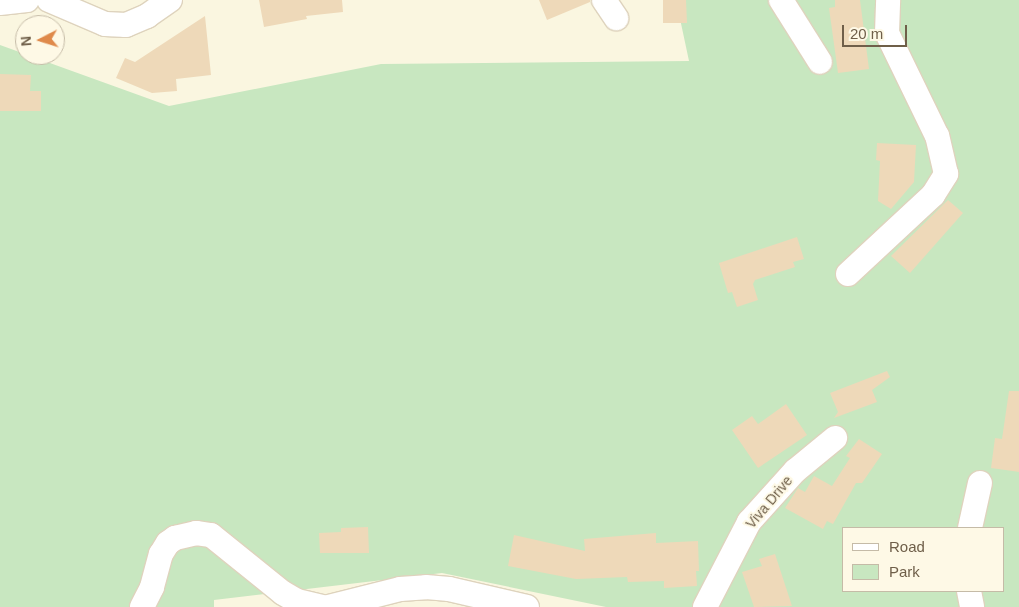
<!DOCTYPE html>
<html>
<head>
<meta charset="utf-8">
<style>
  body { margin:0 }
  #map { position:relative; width:1019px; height:607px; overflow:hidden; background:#faf6e0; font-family:Helvetica,sans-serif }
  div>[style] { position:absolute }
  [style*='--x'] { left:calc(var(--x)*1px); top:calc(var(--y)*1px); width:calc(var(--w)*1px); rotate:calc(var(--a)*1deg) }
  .green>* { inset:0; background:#c8e7c0 }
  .building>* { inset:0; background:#eed9b9 }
  .roads { filter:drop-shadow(1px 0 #ded3bd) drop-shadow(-1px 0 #ded3bd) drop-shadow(0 1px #ded3bd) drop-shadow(0 -1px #ded3bd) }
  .minor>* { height:24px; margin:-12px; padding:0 12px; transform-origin:12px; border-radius:12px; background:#fff }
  span { translate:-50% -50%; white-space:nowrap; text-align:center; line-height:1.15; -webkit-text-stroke:4px #fef9e6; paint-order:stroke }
  .street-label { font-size:14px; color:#6f5f49 }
  .legend { position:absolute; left:842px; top:527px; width:162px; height:65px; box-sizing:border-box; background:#fef9e6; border:1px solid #c5bba7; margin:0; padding:6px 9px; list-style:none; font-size:15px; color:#6f5f49 }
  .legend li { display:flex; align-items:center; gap:10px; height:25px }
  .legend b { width:25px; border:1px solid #c5bba7 }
  .north { position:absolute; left:15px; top:15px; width:50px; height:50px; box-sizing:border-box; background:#fef9e6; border:1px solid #c5bba7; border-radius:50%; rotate:265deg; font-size:14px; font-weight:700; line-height:20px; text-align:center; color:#6f5f49 }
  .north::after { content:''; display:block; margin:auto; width:18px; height:22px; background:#df8a4b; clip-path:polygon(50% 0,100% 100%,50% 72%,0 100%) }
  .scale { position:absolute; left:842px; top:25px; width:65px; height:22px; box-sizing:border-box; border:2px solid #6f5f49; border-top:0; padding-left:6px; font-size:15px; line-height:18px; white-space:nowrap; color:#6f5f49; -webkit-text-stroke:4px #fef9e6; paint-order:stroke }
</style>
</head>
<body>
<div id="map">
  <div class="green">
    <div style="clip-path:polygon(evenodd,676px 0,1019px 0,1019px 607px,606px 607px,442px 573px,214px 600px,214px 607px,0 607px,0 45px,169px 106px,381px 64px,689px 61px,676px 0,843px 528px,1003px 528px,1003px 591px,843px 591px,843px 528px)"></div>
  </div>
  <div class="building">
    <div style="clip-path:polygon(259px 0,342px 0,343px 12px,306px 16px,307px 19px,264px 27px)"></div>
    <div style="clip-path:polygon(539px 0,590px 0,590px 2px,547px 20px)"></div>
    <div style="clip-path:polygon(663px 0,686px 0,687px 23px,663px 23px)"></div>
    <div style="clip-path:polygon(835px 0,860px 0,869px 69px,838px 73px,829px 8px,835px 7px)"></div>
    <div style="clip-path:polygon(205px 16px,211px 75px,176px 79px,177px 91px,152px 93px,116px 78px,125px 58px,135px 62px)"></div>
    <div style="clip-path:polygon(0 74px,31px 75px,30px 91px,41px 91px,41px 111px,0 111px)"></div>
    <div style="clip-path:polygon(877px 143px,916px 145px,914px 182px,891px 209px,878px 201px,880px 161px,876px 160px)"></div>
    <div style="clip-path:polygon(948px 200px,963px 213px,910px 273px,891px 256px)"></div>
    <div style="clip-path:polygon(797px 237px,804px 259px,793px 262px,795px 267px,755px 280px,753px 284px,758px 300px,737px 307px,732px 292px,728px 293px,719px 263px)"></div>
    <div style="clip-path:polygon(887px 371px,890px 377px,872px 390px,877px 402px,834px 418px,838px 412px,830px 393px)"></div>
    <div style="clip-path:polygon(1009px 391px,1019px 391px,1019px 472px,991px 468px,995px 438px,1002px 439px)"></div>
    <div style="clip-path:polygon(786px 404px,807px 435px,758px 468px,732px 430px,752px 416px,758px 424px)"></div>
    <div style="clip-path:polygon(859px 439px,882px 454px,862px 483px,856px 483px,833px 524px,827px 521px,823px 529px,785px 508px,798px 488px,805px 492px,814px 476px,832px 486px,850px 458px,846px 456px)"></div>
    <div style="clip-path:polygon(368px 527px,369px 553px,320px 553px,319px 533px,341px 532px,341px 528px)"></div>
    <div style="clip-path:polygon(656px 533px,656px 543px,698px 541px,699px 571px,696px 571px,697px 586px,664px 588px,664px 581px,628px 582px,627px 577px,576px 579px,508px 566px,514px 535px,585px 551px,584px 539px)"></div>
    <div style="clip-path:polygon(775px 554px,792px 606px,754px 607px,742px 572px,762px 566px,759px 559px)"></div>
  </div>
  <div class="roads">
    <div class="minor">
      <div style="--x:49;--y:0;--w:61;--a:23.2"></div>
      <div style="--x:105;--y:24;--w:21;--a:3"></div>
      <div style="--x:126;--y:25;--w:23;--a:-23"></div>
      <div style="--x:147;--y:16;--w:28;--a:-35"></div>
      <div style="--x:604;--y:0;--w:22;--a:56"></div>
      <div style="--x:781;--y:0;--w:73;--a:57.8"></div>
      <div style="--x:0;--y:3;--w:27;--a:-6"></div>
      <div style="--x:848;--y:274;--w:116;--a:-42.9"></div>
      <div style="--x:933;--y:195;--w:25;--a:-58"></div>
      <div style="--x:946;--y:174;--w:39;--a:-103"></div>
      <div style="--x:937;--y:136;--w:114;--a:-115.9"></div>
      <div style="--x:887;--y:33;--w:33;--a:-88"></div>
      <div style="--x:970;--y:528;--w:46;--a:-77.5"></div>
      <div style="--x:969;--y:591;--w:16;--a:79"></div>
      <div style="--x:142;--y:607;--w:22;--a:-63"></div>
      <div style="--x:152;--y:587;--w:34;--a:-75"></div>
      <div style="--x:161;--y:554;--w:13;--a:-58"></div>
      <div style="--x:168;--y:543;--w:9;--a:-36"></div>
      <div style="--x:175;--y:538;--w:22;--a:-13"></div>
      <div style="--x:196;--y:533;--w:15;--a:8"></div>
      <div style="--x:211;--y:535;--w:92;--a:38.9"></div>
      <div style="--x:283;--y:593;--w:16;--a:30"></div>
      <div style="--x:297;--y:601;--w:27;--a:13"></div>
      <div style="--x:329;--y:607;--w:73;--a:-14.2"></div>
      <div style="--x:400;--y:589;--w:26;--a:-4"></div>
      <div style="--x:426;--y:587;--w:23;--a:5"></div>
      <div style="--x:449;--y:589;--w:80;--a:13"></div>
      <div style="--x:705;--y:607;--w:96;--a:-62.6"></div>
      <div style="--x:749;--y:522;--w:69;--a:-48"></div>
      <div style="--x:795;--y:471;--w:52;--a:-39.5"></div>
    </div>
  </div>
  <div class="street-label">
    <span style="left:769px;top:502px;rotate:-50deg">Viva Drive</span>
  </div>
  <ul class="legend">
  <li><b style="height:6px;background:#fff"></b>Road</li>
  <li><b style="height:14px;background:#c8e7c0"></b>Park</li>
  </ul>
  <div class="north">N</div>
  <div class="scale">20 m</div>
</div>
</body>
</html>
